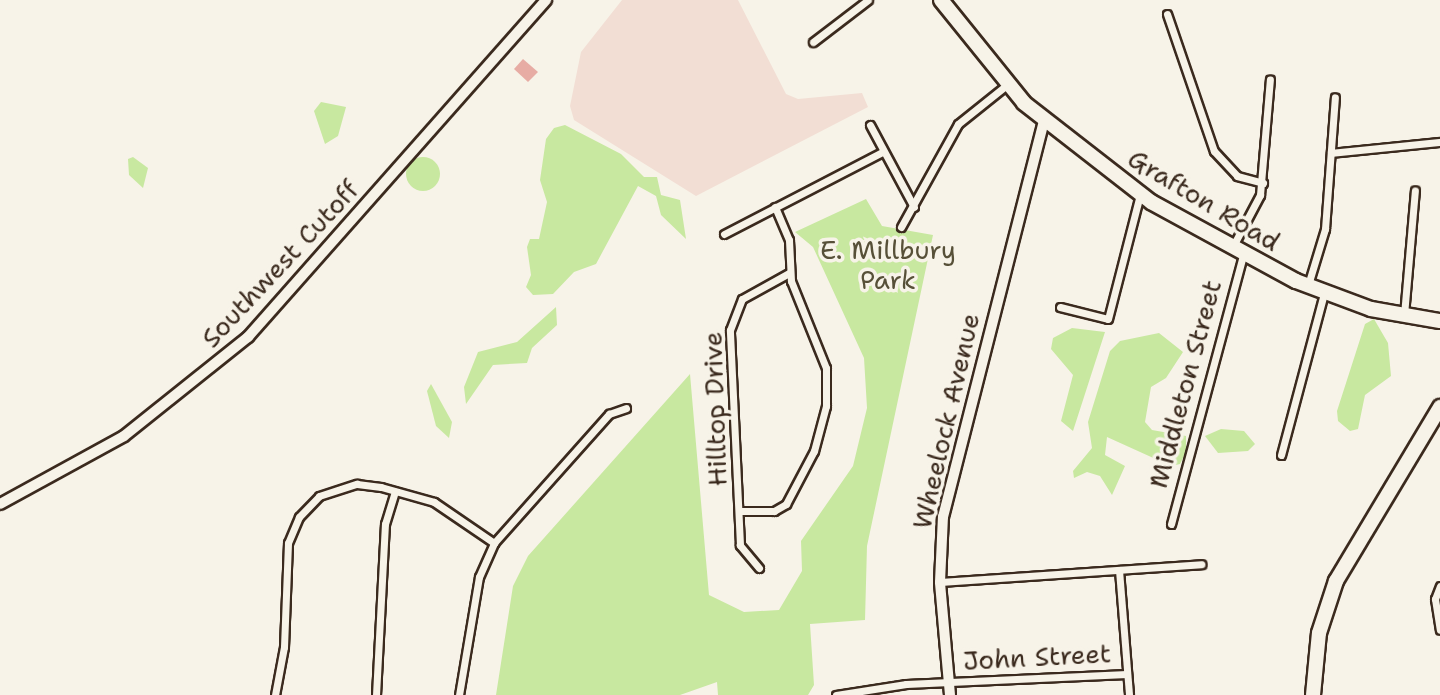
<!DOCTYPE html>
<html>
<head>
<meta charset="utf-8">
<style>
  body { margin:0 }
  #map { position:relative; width:1440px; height:695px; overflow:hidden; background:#f7f3e8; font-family:"Shantell Sans",sans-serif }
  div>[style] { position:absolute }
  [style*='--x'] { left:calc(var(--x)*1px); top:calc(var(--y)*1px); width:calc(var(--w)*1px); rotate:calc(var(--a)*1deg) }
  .built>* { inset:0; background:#f2ded4 }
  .green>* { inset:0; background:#c8e8a0 }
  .round { border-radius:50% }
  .building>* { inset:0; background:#e7aca4 }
  .roads { filter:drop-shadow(2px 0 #3b2a1e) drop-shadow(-2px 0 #3b2a1e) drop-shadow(0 2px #3b2a1e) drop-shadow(0 -2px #3b2a1e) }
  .street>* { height:7px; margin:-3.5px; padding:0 3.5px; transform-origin:3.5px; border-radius:3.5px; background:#f7f3e8 }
  .secondary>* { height:10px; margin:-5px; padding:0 5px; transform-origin:5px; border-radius:5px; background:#f7f3e8 }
  .primary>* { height:10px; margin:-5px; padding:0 5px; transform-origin:5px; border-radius:5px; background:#f7f3e8 }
  .highway>* { height:14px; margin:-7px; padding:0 7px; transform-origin:7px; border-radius:7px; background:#f7f3e8 }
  span { translate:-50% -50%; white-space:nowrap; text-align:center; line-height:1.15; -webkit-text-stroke:7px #f7f3e8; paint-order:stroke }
  .street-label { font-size:26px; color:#3b2a1e }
  .park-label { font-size:26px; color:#575038 }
</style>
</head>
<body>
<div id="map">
  <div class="built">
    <div style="clip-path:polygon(622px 0,738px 0,786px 94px,798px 99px,862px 93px,868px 107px,696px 196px,574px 120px,570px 106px,581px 52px)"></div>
  </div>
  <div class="green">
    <div style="clip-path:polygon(321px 102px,346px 107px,338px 136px,325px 144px,314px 111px)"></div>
    <div style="clip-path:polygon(565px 125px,621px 154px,644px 177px,657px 177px,661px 195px,680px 200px,686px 239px,661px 215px,656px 196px,638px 186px,596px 264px,574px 272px,553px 294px,533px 295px,526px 287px,531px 275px,527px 247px,530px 239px,539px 239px,547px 202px,540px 180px,546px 139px,554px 128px)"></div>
    <div style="clip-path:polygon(133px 157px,148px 168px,143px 188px,129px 175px,128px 159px)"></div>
    <div class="round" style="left:406px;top:157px;width:34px;height:34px"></div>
    <div style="clip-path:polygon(866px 199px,882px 226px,933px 235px,867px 546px,865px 620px,810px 624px,814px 685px,808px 695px,718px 695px,717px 682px,680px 695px,496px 695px,513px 586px,528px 556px,690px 374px,709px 595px,744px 612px,779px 610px,802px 571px,801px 541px,853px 466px,867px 408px,864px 358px,813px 247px,795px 232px)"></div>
    <div style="clip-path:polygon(556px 307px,557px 325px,532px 348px,527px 363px,493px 365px,466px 404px,464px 387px,478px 352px,517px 342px)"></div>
    <div style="clip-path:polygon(1374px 319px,1388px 343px,1391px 376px,1365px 395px,1358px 429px,1350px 431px,1338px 421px,1337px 411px,1365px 324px)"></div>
    <div style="clip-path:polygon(1072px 328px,1105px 332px,1073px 431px,1061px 421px,1073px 375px,1051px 349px,1053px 338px)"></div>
    <div style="clip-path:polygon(1159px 333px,1183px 352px,1166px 378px,1151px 387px,1145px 422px,1152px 430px,1186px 436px,1186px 452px,1180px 464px,1171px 466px,1107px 437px,1105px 455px,1125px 466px,1112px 495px,1100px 476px,1087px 472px,1074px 478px,1073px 471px,1092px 448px,1088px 422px,1110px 351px,1120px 341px)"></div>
    <div style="clip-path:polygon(431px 384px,452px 422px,449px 438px,436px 426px,427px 391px)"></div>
    <div style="clip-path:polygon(1221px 429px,1244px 431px,1255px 444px,1248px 451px,1218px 453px,1205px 436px)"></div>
  </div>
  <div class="building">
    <div style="clip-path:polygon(523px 59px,538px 72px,528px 82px,514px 69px)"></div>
  </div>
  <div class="roads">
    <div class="street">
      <div style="--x:1167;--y:14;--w:145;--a:71.1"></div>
      <div style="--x:1214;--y:151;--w:34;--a:47"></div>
      <div style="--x:1237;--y:176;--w:27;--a:15"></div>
      <div style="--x:813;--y:42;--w:69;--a:-37.4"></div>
      <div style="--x:870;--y:125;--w:93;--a:61.8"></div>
      <div style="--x:1331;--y:153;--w:110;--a:-5.8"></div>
      <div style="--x:901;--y:227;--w:118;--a:-61"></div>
      <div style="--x:958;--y:124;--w:64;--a:-38.7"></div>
      <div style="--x:724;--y:234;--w:178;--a:-27.4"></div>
      <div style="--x:1233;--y:246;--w:58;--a:-62.1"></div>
      <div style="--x:1260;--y:195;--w:116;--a:-85.1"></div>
      <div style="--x:1308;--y:285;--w:59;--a:-73.1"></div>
      <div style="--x:1325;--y:229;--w:132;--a:-85.7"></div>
      <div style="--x:1060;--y:307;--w:49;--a:14"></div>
      <div style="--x:1108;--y:319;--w:129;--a:-75.6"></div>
      <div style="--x:1404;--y:315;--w:125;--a:-85"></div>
      <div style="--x:1281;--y:455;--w:168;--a:-75.1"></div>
      <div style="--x:740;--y:511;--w:34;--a:0"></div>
      <div style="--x:774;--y:511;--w:14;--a:-30"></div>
      <div style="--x:786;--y:504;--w:60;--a:-62.2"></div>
      <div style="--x:814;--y:451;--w:47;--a:-75.1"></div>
      <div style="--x:826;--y:406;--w:38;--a:-90"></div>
      <div style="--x:826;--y:368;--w:94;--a:-111.9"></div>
      <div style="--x:791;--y:281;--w:41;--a:-92.8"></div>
      <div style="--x:789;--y:240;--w:36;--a:-113"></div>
      <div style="--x:1171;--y:524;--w:278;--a:-75"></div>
      <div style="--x:759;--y:568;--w:30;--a:-130"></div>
      <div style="--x:740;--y:545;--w:215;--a:-92.7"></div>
      <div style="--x:730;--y:330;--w:33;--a:-69"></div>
      <div style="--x:742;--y:299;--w:54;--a:-29"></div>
      <div style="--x:1119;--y:570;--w:125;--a:85.4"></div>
      <div style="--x:940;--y:582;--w:262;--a:-3.9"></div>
      <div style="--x:1440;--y:586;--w:14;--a:111"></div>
      <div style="--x:1435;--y:599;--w:31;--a:81"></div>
      <div style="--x:275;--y:695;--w:49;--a:-79.4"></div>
      <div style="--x:284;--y:647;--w:104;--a:-87.8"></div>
      <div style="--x:288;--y:543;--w:28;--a:-67"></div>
      <div style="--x:299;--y:517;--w:29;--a:-46"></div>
      <div style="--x:319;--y:496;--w:40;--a:-18"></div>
      <div style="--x:357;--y:484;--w:24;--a:7"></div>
      <div style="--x:381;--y:487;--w:55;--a:15.8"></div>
      <div style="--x:434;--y:502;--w:73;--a:34.3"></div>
      <div style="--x:376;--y:695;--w:171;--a:-87"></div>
      <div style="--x:385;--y:524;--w:34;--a:-73"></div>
      <div style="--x:459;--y:695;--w:120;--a:-80.4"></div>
      <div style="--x:479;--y:577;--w:37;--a:-66"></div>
      <div style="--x:494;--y:543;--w:173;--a:-48.3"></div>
      <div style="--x:609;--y:414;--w:18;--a:-19"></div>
      <div style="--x:836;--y:695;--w:71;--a:-8.9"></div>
      <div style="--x:906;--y:684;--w:221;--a:-2.6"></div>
    </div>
    <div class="secondary">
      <div style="--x:950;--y:695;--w:113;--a:-95.1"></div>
      <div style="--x:940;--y:582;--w:65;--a:-87.4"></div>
      <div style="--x:943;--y:517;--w:409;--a:-75.7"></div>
    </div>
    <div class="primary">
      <div style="--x:0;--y:504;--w:141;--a:-28.7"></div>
      <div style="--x:124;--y:436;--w:159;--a:-38.6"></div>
      <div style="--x:248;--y:337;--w:450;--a:-48.5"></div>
    </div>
    <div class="highway">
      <div style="--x:941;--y:0;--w:132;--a:51.1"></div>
      <div style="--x:1024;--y:103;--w:161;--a:37.9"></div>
      <div style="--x:1151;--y:202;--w:165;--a:28.6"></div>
      <div style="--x:1296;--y:281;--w:80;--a:20.5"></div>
      <div style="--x:1371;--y:309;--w:70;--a:9.9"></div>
      <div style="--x:1313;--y:695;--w:62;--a:-84.5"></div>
      <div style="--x:1319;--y:633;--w:55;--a:-71.9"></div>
      <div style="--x:1336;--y:581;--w:203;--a:-59.1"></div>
    </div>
  </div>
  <div class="street-label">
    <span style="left:1204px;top:200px;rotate:31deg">Grafton Road</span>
    <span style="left:280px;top:264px;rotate:-47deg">Southwest Cutoff</span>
    <span style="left:1185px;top:384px;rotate:-75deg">Middleton Street</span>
    <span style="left:715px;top:409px;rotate:-92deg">Hilltop Drive</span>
    <span style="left:946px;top:421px;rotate:-77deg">Wheelock Avenue</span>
    <span style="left:1037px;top:657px;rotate:-3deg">John Street</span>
  </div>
  <div class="park-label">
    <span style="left:888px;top:265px">E. Millbury<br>Park</span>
  </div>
</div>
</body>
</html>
